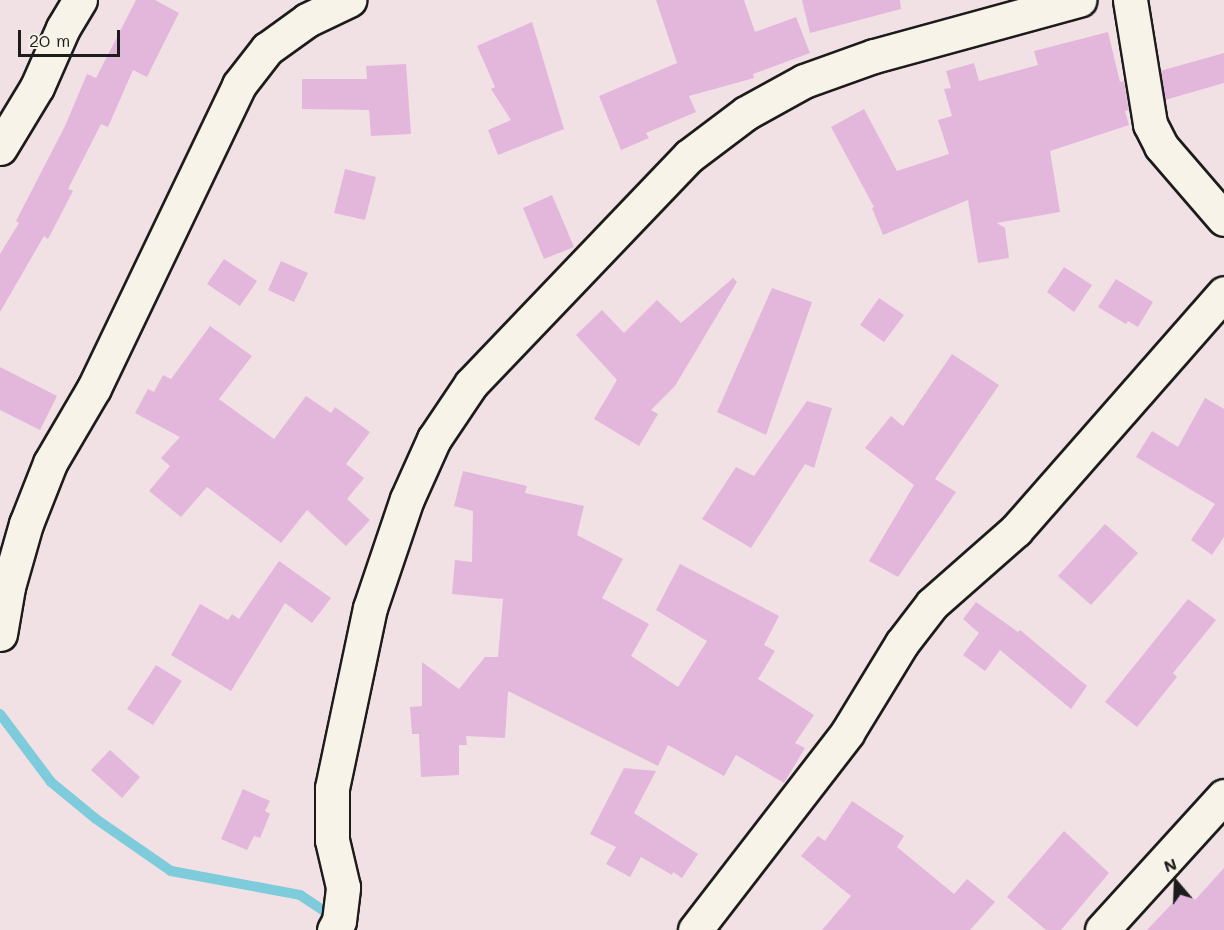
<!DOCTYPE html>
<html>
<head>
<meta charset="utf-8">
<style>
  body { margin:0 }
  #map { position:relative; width:1224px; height:930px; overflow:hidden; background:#f1e1e4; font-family:Mali,sans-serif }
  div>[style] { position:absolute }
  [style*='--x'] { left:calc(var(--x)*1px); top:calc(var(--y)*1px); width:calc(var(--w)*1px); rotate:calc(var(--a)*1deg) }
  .stream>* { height:10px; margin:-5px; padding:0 5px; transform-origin:5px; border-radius:5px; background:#7eccdb }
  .building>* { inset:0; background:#e3b7dc }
  .roads { filter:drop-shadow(2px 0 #1c1c1c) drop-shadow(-2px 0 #1c1c1c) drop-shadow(0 2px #1c1c1c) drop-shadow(0 -2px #1c1c1c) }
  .minor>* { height:33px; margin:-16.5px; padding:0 16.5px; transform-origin:16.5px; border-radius:16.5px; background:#f7f3e8 }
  span { translate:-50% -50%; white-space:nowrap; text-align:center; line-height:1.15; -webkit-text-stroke:4.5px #f7f3e8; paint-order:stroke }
  .north { position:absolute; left:1146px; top:852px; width:60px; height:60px; -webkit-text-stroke:4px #f7f3e8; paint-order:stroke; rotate:341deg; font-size:16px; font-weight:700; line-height:24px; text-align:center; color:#1c1c1c }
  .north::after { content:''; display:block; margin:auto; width:21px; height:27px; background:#1c1c1c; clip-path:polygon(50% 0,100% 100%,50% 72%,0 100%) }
  .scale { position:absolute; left:18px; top:30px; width:102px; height:27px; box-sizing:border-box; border:3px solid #1c1c1c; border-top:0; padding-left:8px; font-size:18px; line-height:21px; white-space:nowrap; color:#1c1c1c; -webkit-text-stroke:4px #f7f3e8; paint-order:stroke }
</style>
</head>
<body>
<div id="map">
  <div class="stream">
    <div style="--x:0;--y:714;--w:85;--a:53.1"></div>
    <div style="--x:51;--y:782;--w:58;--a:39.4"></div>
    <div style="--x:96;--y:819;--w:91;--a:34.7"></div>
    <div style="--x:171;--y:871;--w:131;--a:10.5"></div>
    <div style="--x:300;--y:895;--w:42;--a:33.3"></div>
  </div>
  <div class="building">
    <div style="clip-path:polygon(136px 0,155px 0,179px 13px,147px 77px,133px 70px,108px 127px,101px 124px,68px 189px,73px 191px,48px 239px,44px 236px,0 312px,0 254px,19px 223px,16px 221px,65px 126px,87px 74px,96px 78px)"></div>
    <div style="clip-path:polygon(656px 0,744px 0,755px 32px,796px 17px,810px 53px,753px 74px,754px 78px,689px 96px,696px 112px,646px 133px,649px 138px,621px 150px,599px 96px,677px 63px)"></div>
    <div style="clip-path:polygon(802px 0,900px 0,901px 9px,810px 33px)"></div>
    <div style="clip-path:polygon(532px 22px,564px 129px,498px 155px,488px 130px,511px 120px,491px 89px,495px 87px,477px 46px)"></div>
    <div style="clip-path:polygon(1108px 32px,1120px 82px,1124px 81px,1129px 110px,1125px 111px,1129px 125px,1050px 151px,1060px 212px,997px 223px,1005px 228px,1009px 258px,978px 263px,968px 200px,883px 235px,872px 208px,874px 207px,831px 127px,864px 109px,897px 171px,949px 154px,938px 120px,952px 116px,944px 89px,951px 88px,946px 71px,974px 63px,979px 81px,1038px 65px,1034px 51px)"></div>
    <div style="clip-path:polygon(1224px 53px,1224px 83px,1165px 100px,1160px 71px)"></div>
    <div style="clip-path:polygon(406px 64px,411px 134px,371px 136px,369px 110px,302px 109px,302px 79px,367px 79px,366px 66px)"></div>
    <div style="clip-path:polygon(345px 169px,376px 177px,365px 220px,334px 213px)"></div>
    <div style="clip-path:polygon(552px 195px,574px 247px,544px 259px,523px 208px)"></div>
    <div style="clip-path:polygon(224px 259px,257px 281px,240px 306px,207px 284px)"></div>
    <div style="clip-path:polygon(281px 261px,308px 273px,294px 302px,268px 290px)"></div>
    <div style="clip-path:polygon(1064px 267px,1092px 285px,1074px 312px,1047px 292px)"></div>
    <div style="clip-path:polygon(733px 278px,737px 282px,675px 386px,651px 410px,658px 414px,639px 446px,594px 419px,617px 380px,576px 335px,602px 310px,624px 333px,657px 300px,681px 323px)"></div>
    <div style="clip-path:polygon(1116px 279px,1153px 302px,1138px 327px,1128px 321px,1126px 324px,1098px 307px)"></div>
    <div style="clip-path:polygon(772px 288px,812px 302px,766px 435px,717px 412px)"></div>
    <div style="clip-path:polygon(879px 298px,904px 315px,884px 342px,860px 325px)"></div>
    <div style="clip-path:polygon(210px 326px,252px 356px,219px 399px,274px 439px,306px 396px,331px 413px,335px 407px,370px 432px,346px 464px,364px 478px,347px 499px,370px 520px,346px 546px,307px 510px,281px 543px,207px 487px,181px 517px,149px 491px,170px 466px,161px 458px,180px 437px,135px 413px,148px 389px,154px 392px,163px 375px,171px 379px)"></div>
    <div style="clip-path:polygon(952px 354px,999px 385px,935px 479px,956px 492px,898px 577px,869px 561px,914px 485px,865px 448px,891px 416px,903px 426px)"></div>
    <div style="clip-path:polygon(0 367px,57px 396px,40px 430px,0 410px)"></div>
    <div style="clip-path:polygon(1205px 398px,1224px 409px,1224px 537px,1212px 555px,1191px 540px,1215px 504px,1136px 457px,1152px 431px,1178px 447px)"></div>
    <div style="clip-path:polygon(807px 401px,832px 408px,814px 468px,805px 464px,751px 548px,702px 519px,736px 467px,754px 476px)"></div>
    <div style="clip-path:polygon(463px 471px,527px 486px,525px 493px,584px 506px,577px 535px,623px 559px,602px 598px,649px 624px,631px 656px,678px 687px,707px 641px,656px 610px,680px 564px,779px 616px,764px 645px,775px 651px,758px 679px,814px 715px,795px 743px,805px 748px,784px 783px,736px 755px,724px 776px,668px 745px,658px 766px,508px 691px,505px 738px,466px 736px,467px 745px,459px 745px,459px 775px,421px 777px,419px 734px,412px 734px,410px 707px,422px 706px,422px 662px,459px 689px,485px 657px,498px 657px,503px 599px,452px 594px,455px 560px,472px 562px,473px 511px,454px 506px)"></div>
    <div style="clip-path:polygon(1105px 524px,1138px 553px,1091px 605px,1058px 576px)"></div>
    <div style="clip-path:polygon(279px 561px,331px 598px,312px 623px,285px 603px,231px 691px,171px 655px,200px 604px,228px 620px,232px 614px,239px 619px)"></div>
    <div style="clip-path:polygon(1188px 599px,1216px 620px,1173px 673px,1177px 677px,1137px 727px,1105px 702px)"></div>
    <div style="clip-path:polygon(976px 602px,1018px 632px,1020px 630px,1087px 686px,1071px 709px,1000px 650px,985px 671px,963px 655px,979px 633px,963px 619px)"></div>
    <div style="clip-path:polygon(156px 665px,182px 681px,153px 725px,127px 709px)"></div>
    <div style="clip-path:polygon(110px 750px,140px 777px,122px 798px,91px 770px)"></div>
    <div style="clip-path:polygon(624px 768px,656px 771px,634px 813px,698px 854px,682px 878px,673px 872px,672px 875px,641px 857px,630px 877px,606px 864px,616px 847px,590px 834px)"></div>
    <div style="clip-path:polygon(243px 789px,270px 801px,265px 811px,270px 814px,260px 838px,254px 836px,247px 850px,221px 839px)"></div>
    <div style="clip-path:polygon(852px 801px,904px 836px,897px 847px,954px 894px,967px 879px,995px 902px,970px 930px,822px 930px,851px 896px,801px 856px,818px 836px,825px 841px)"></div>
    <div style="clip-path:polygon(1064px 831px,1109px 873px,1061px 930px,1046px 930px,1007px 897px)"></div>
    <div style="clip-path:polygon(1224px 868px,1224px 930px,1147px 930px,1185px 890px,1195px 900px)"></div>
  </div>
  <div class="roads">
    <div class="minor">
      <div style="--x:1130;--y:0;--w:126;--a:80.8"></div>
      <div style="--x:1150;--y:124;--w:25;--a:63"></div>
      <div style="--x:1161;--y:146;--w:96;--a:49.2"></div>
      <div style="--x:0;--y:148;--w:71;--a:-58.8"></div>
      <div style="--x:37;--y:87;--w:64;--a:-66.2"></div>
      <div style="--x:63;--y:28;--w:33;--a:-59"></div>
      <div style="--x:0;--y:634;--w:48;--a:-80.3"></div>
      <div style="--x:8;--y:587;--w:66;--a:-74.1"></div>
      <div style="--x:26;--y:524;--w:66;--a:-68.5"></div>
      <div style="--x:50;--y:463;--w:87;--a:-59.6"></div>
      <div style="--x:94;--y:388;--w:336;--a:-64.4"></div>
      <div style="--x:239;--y:85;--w:46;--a:-52.1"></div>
      <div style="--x:267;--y:49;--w:49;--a:-35.9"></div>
      <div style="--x:307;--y:20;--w:47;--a:-25.5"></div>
      <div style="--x:334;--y:930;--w:10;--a:-61"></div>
      <div style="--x:339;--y:921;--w:34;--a:-83"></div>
      <div style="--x:343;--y:887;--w:48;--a:-103.2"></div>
      <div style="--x:332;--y:840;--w:52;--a:-90"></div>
      <div style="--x:332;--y:788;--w:184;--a:-78.1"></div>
      <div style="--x:370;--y:608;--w:115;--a:-71.3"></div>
      <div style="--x:407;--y:499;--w:66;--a:-65.8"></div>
      <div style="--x:434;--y:439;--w:66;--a:-56.1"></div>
      <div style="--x:471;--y:384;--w:315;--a:-46.3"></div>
      <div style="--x:689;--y:156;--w:71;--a:-37"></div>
      <div style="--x:746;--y:113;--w:66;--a:-28.9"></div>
      <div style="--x:804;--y:81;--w:74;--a:-19.7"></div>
      <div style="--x:874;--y:56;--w:213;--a:-15.3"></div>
      <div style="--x:695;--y:930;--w:249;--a:-52.3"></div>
      <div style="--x:847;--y:733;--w:105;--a:-58.6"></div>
      <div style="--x:902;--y:643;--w:49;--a:-52.4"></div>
      <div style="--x:932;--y:604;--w:112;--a:-41.4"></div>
      <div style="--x:1016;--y:530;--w:315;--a:-48.7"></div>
      <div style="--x:1102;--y:930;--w:181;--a:-47.7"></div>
    </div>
  </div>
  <div class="north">N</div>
  <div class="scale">20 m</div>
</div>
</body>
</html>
